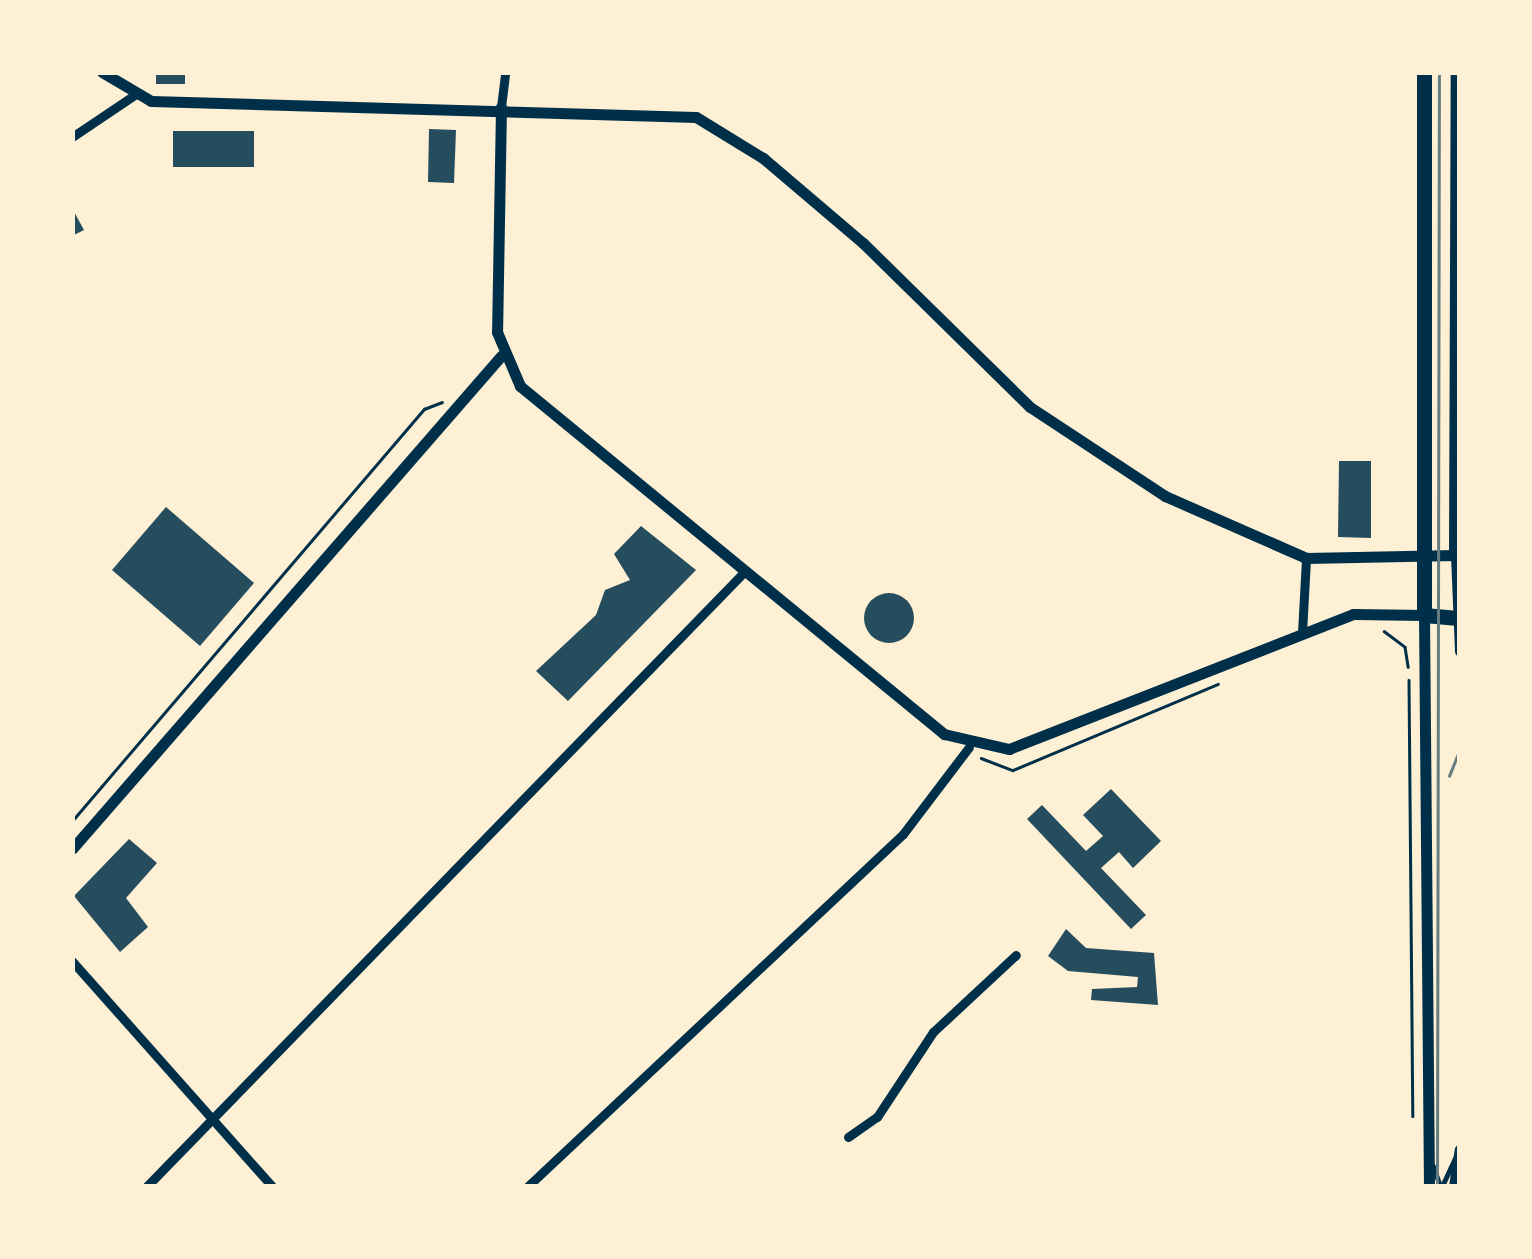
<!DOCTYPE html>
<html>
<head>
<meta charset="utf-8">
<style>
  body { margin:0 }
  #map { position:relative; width:1532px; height:1259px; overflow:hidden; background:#fdf0d5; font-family:Raleway,sans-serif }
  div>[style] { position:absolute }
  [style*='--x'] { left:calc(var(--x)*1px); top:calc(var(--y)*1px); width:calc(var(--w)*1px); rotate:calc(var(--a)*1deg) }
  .building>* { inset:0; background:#264d5e }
  .round { border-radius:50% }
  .path>* { height:2.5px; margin:-1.25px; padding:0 1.25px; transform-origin:1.25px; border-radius:1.25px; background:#003049 }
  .service>* { height:5px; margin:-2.5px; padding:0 2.5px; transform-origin:2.5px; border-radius:2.5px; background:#003049 }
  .minor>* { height:9px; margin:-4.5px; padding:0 4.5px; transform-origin:4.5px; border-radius:4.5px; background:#003049 }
  .tertiary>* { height:11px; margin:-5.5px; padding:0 5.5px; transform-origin:5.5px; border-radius:5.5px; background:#003049 }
  .primary>* { height:15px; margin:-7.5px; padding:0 7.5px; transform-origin:7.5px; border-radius:7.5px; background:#003049 }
  .trunk>* { height:15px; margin:-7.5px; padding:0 7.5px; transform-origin:7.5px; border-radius:7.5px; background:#003049 }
  .tram>* { height:2.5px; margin:-1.25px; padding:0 1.25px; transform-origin:1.25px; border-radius:1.25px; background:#657d81 }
  span { translate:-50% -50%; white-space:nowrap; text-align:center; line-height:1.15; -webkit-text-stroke:10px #fdf0d5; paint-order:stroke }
  .frame { position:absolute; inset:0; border:75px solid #fdf0d5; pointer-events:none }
</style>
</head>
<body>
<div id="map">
  <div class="building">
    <div style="clip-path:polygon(156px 72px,185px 72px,185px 84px,156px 84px)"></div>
    <div style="clip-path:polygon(429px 129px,456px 130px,454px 183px,428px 182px)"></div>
    <div style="clip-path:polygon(173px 131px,254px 131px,254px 167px,173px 167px)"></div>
    <div style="clip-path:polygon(72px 208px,84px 230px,72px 236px)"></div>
    <div style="clip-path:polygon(1339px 461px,1371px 461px,1371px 538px,1338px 537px)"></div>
    <div style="clip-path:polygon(166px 507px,254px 583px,200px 646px,112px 570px)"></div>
    <div style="clip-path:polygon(641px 526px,696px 570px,568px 701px,536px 671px,596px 615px,605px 590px,630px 580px,614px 554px)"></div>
    <div class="round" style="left:864px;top:593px;width:50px;height:50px"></div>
    <div style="clip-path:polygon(1111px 789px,1161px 841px,1133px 868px,1119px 852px,1101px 868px,1146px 915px,1131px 929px,1027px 819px,1042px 805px,1086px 851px,1103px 836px,1083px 815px)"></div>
    <div style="clip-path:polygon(129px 839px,157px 863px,126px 898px,148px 927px,120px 952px,74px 896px)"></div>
    <div style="clip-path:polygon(1066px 929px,1086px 948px,1154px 953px,1158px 1005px,1091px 1000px,1092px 989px,1137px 987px,1138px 977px,1068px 971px,1048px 956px)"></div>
  </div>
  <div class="path">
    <div style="--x:1384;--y:631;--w:26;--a:37"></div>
    <div style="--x:1405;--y:647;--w:20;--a:81"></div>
    <div style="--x:1409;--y:680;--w:436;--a:89.5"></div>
    <div style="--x:981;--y:758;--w:34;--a:21"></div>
    <div style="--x:1013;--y:770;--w:222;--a:-22.8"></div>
    <div style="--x:72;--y:821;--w:542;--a:-49.49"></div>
    <div style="--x:424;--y:409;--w:19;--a:-21"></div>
  </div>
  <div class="service">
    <div style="--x:1433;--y:1166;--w:21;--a:71"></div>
    <div style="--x:1442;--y:1186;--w:31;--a:-65"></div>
  </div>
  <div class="minor">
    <div style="--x:501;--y:107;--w:35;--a:-83"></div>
    <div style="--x:72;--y:137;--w:77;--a:-33.9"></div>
    <div style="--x:1302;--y:633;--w:75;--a:-86.9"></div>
    <div style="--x:72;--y:961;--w:301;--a:48.4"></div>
    <div style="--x:848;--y:1137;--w:35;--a:-35"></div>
    <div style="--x:877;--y:1117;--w:102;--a:-56.6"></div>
    <div style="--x:933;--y:1032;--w:113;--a:-42.9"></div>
    <div style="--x:147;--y:1186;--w:858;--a:-45.8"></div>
    <div style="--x:528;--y:1186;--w:514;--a:-43.19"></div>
    <div style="--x:903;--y:834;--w:109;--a:-52.8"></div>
  </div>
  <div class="tertiary">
    <div style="--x:102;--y:72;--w:57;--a:30.6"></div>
    <div style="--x:151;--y:101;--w:545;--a:1.68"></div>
    <div style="--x:696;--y:117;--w:79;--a:31.5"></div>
    <div style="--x:763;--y:158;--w:131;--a:40.4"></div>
    <div style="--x:863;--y:243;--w:234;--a:44.5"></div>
    <div style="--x:1030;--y:407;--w:162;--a:33.4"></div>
    <div style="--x:1165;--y:496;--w:154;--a:23.7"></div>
    <div style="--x:1306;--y:558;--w:150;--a:-1.1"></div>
    <div style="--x:1456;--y:555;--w:96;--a:87.6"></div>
    <div style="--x:501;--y:107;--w:225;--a:91"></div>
    <div style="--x:497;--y:332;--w:59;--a:66.9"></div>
    <div style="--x:520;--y:386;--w:549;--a:39.38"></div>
    <div style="--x:944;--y:734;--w:67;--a:13"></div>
    <div style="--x:1009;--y:749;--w:370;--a:-21.4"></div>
    <div style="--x:1353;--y:614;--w:71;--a:0.8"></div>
    <div style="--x:1424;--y:615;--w:571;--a:89.5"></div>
    <div style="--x:72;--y:849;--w:654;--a:-48.97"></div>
    <div style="--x:1454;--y:1186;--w:37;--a:-81"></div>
  </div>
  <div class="primary">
    <div style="--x:1424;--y:72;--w:543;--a:90"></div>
    <div style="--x:1424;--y:615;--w:34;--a:5"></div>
    <div style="--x:1456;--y:555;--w:483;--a:-89.8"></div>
  </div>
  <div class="trunk">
    <div style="--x:1456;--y:555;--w:4;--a:-14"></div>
    <div style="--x:1458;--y:618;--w:2;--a:0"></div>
  </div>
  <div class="tram">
    <div style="--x:1449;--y:776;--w:29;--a:-68"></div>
    <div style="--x:1437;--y:1186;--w:1114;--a:-89.9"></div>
  </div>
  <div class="frame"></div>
</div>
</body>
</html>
